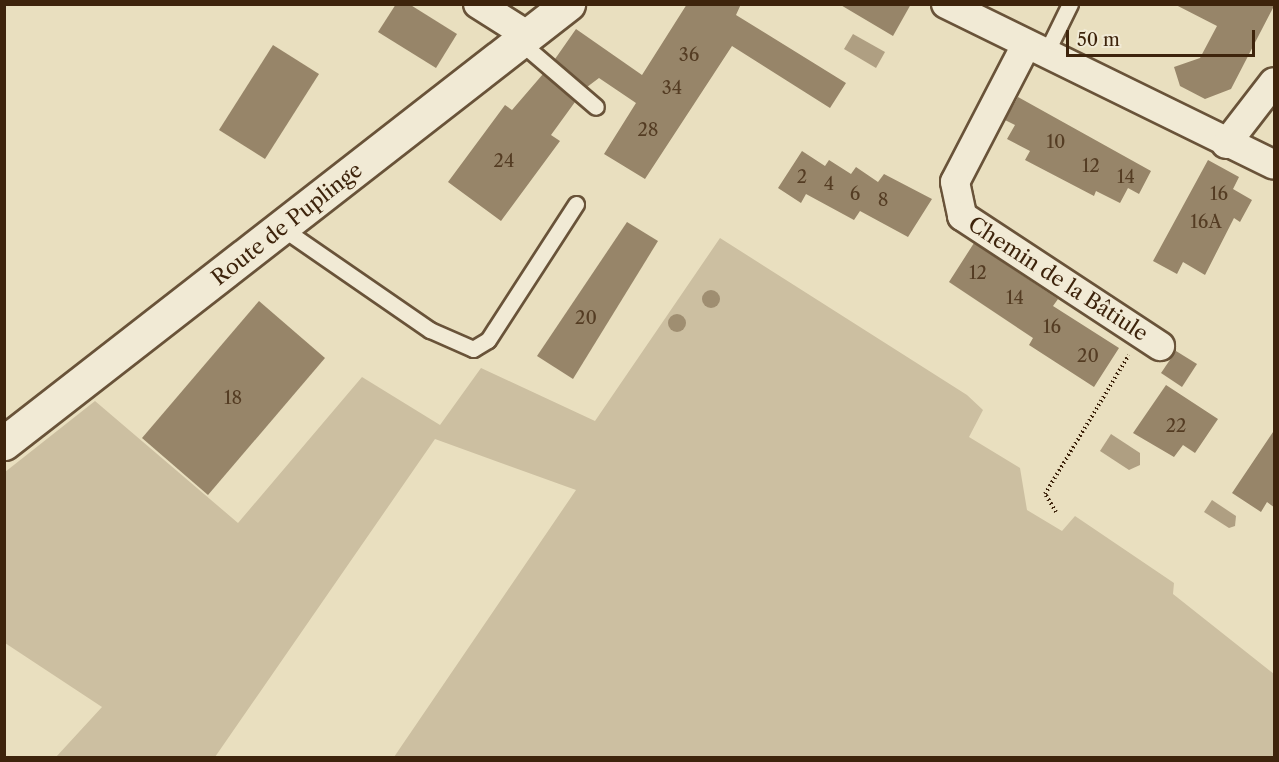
<!DOCTYPE html>
<html>
<head>
<meta charset="utf-8">
<style>
  body { margin:0 }
  #map { position:relative; width:1279px; height:762px; overflow:hidden; background:#e9dfbf; font-family:"Libre Caslon Text",serif }
  div>[style] { position:absolute }
  [style*='--x'] { left:calc(var(--x)*1px); top:calc(var(--y)*1px); width:calc(var(--w)*1px); rotate:calc(var(--a)*1deg) }
  .green>* { inset:0; background:#ccbfa1 }
  .water>* { inset:0; background:#af9f82 }
  .building>* { inset:0; background:#978569 }
  .path>* { height:4px; margin-top:-2px; transform-origin:0; background:repeating-linear-gradient(90deg,#3e240c 0 1.5px,transparent 0 4.5px) }
  .roads { filter:drop-shadow(2px 0 #695339) drop-shadow(-2px 0 #695339) drop-shadow(0 2px #695339) drop-shadow(0 -2px #695339) }
  .service>* { height:15px; margin:-7.5px; padding:0 7.5px; transform-origin:7.5px; border-radius:7.5px; background:#f1ead5 }
  .minor>* { height:28px; margin:-14px; padding:0 14px; transform-origin:14px; border-radius:14px; background:#f1ead5 }
  .tertiary>* { height:33px; margin:-16.5px; padding:0 16.5px; transform-origin:16.5px; border-radius:16.5px; background:#f1ead5 }
  .trees>* { width:18px; height:18px; margin:-9px; border-radius:50%; background:#9f8e71 }
  span { translate:-50% -50%; white-space:nowrap; text-align:center; line-height:1.15; -webkit-text-stroke:5px #f1ead5; paint-order:stroke }
  .number-label { font-size:18px; color:#543c23 }
  .number-label span { -webkit-text-stroke-width:0 }
  .street-label { font-size:21px; color:#3e240c }
  .frame { position:absolute; inset:0; border:6px solid #3e240c; pointer-events:none }
  .scale { position:absolute; left:1066px; top:30px; width:189px; height:27px; box-sizing:border-box; border:3px solid #3e240c; border-top:0; padding-left:8px; font-size:18px; line-height:21px; white-space:nowrap; color:#3e240c; -webkit-text-stroke:4px #f1ead5; paint-order:stroke }
</style>
</head>
<body>
<div id="map">
  <div class="green">
    <div style="clip-path:polygon(720px 238px,967px 395px,983px 410px,969px 437px,1020px 468px,1027px 510px,1062px 531px,1075px 516px,1174px 583px,1173px 594px,1274px 674px,1274px 757px,394px 757px,576px 490px,435px 439px,215px 757px,56px 757px,102px 707px,5px 643px,5px 472px,95px 401px,238px 523px,362px 377px,440px 425px,481px 368px,595px 421px)"></div>
  </div>
  <div class="water">
    <div style="clip-path:polygon(853px 34px,885px 52px,876px 68px,844px 49px)"></div>
    <div style="clip-path:polygon(1111px 434px,1140px 453px,1140px 465px,1129px 470px,1100px 451px)"></div>
    <div style="clip-path:polygon(1212px 500px,1236px 516px,1235px 526px,1229px 528px,1204px 512px)"></div>
  </div>
  <div class="building">
    <div style="clip-path:polygon(396px 4px,409px 4px,457px 34px,436px 68px,378px 32px)"></div>
    <div style="clip-path:polygon(687px 4px,741px 4px,736px 15px,846px 83px,830px 108px,732px 46px,645px 179px,604px 154px,636px 103px,599px 78px,587px 87px,555px 59px,576px 29px,642px 75px)"></div>
    <div style="clip-path:polygon(839px 4px,911px 4px,893px 36px)"></div>
    <div style="clip-path:polygon(1174px 4px,1275px 4px,1231px 89px,1205px 99px,1180px 86px,1174px 67px,1200px 58px,1217px 26px)"></div>
    <div style="clip-path:polygon(273px 45px,319px 74px,265px 159px,219px 130px)"></div>
    <div style="clip-path:polygon(543px 74px,575px 102px,551px 135px,560px 141px,501px 221px,448px 182px,505px 105px,512px 110px)"></div>
    <div style="clip-path:polygon(1018px 97px,1151px 171px,1139px 194px,1128px 188px,1120px 203px,1096px 191px,1094px 196px,1025px 160px,1030px 151px,1007px 139px,1015px 125px,1005px 120px)"></div>
    <div style="clip-path:polygon(802px 151px,825px 166px,829px 160px,851px 174px,856px 167px,878px 182px,884px 174px,932px 199px,908px 237px,860px 211px,854px 220px,806px 194px,801px 203px,778px 188px)"></div>
    <div style="clip-path:polygon(1208px 160px,1239px 177px,1233px 189px,1252px 200px,1240px 222px,1234px 218px,1205px 275px,1183px 262px,1177px 274px,1153px 261px)"></div>
    <div style="clip-path:polygon(627px 222px,658px 241px,573px 379px,537px 356px)"></div>
    <div style="clip-path:polygon(974px 243px,1058px 299px,1053px 306px,1119px 348px,1094px 387px,1029px 345px,1033px 338px,949px 282px)"></div>
    <div style="clip-path:polygon(259px 301px,325px 358px,208px 495px,142px 438px)"></div>
    <div style="clip-path:polygon(1176px 351px,1197px 364px,1182px 387px,1161px 373px)"></div>
    <div style="clip-path:polygon(1166px 385px,1218px 419px,1195px 453px,1183px 445px,1174px 457px,1133px 433px)"></div>
    <div style="clip-path:polygon(1275px 429px,1275px 508px,1267px 502px,1261px 512px,1232px 493px)"></div>
  </div>
  <div class="path">
    <div style="--x:1056;--y:512;--w:21;--a:-121"></div>
    <div style="--x:1045;--y:494;--w:162;--a:-58.9"></div>
  </div>
  <div class="roads">
    <div class="service">
      <div style="--x:519;--y:41;--w:101;--a:40.6"></div>
      <div style="--x:1045;--y:55;--w:57;--a:-63.9"></div>
      <div style="--x:282;--y:228;--w:180;--a:34.6"></div>
      <div style="--x:430;--y:330;--w:47;--a:23.8"></div>
      <div style="--x:473;--y:349;--w:17;--a:-31"></div>
      <div style="--x:488;--y:340;--w:162;--a:-57.1"></div>
    </div>
    <div class="minor">
      <div style="--x:478;--y:4;--w:58;--a:32.3"></div>
      <div style="--x:946;--y:4;--w:365;--a:26.1"></div>
      <div style="--x:1026;--y:45;--w:154;--a:117.4"></div>
      <div style="--x:955;--y:182;--w:35;--a:78"></div>
      <div style="--x:962;--y:216;--w:237;--a:33.3"></div>
      <div style="--x:1226;--y:144;--w:78;--a:-52.3"></div>
    </div>
    <div class="tertiary">
      <div style="--x:4;--y:443;--w:715;--a:-37.9"></div>
    </div>
  </div>
  <div class="trees">
    <div style="left:711px;top:299px"></div>
    <div style="left:677px;top:323px"></div>
  </div>
  <div class="number-label">
    <span style="left:689px;top:55px">36</span>
    <span style="left:672px;top:88px">34</span>
    <span style="left:648px;top:130px">28</span>
    <span style="left:1056px;top:142px">10</span>
    <span style="left:504px;top:161px">24</span>
    <span style="left:1091px;top:166px">12</span>
    <span style="left:802px;top:177px">2</span>
    <span style="left:1126px;top:177px">14</span>
    <span style="left:829px;top:184px">4</span>
    <span style="left:855px;top:194px">6</span>
    <span style="left:1219px;top:194px">16</span>
    <span style="left:883px;top:200px">8</span>
    <span style="left:1206px;top:222px">16A</span>
    <span style="left:978px;top:273px">12</span>
    <span style="left:1015px;top:298px">14</span>
    <span style="left:586px;top:318px">20</span>
    <span style="left:1052px;top:327px">16</span>
    <span style="left:1088px;top:356px">20</span>
    <span style="left:233px;top:398px">18</span>
    <span style="left:1176px;top:426px">22</span>
  </div>
  <div class="street-label">
    <span style="left:287px;top:224px;rotate:-38deg">Route de Puplinge</span>
    <span style="left:1058px;top:279px;rotate:33deg">Chemin de la Bâtiule</span>
  </div>
  <div class="frame"></div>
  <div class="scale">50 m</div>
</div>
</body>
</html>
